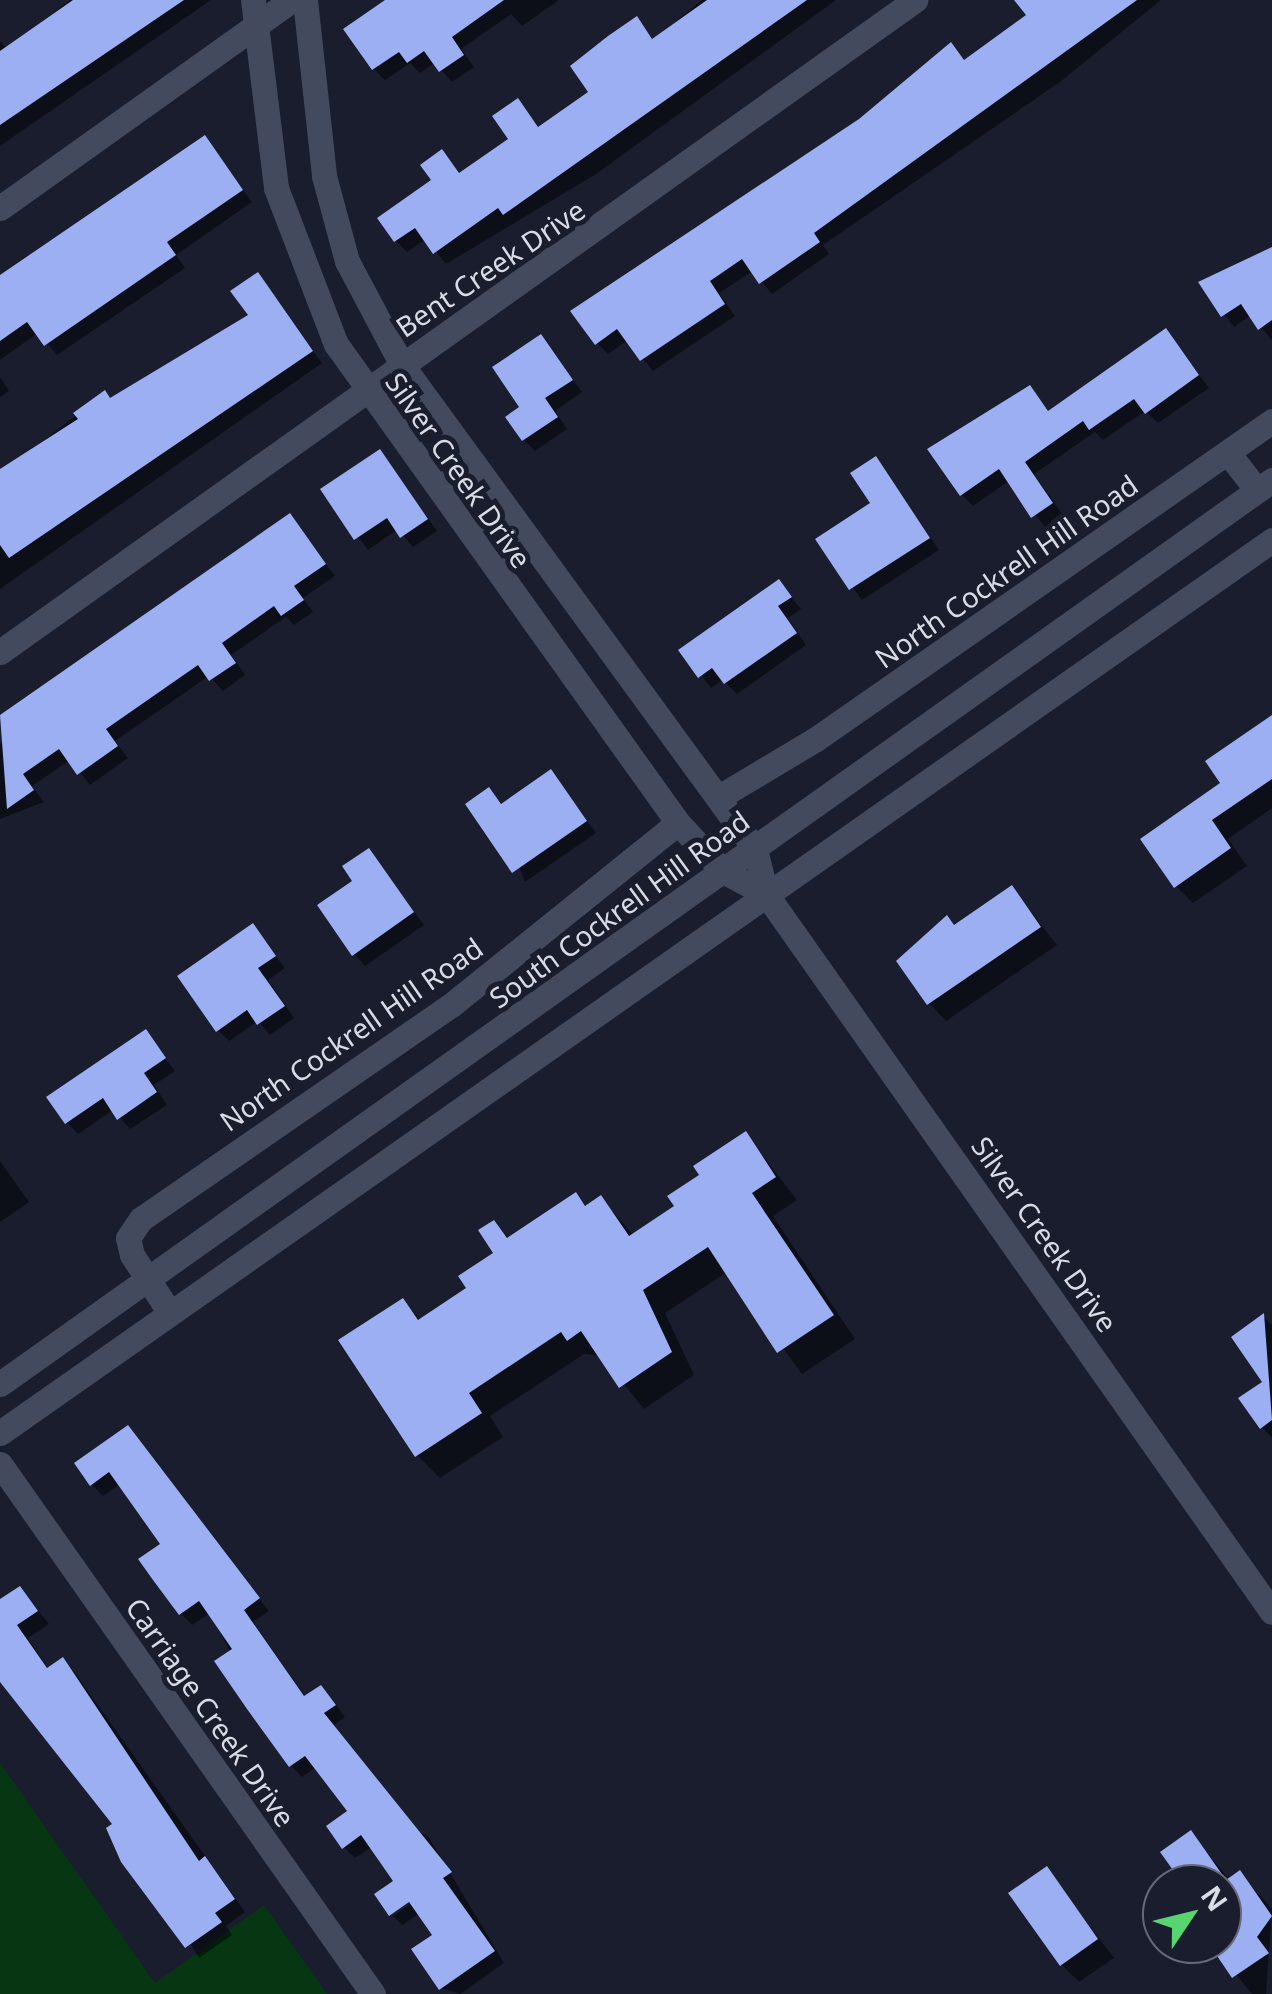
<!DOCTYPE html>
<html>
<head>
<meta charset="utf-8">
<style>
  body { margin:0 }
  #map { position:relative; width:1272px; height:1994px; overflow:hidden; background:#191d2e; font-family:"Noto Sans",sans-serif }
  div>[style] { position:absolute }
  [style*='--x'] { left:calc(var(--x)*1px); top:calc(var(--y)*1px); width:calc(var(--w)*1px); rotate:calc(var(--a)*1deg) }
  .green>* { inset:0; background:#073613 }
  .shadow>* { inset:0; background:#0007 }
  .building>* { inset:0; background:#9baff2 }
  .minor>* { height:25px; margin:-12.5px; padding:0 12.5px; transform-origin:12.5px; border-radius:12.5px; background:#444a5d }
  .tertiary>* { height:25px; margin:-12.5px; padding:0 12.5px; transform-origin:12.5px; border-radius:12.5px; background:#444a5d }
  .secondary>* { height:25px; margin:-12.5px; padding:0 12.5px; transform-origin:12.5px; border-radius:12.5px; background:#444a5d }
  span { translate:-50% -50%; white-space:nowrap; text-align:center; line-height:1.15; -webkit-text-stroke:10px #191d2e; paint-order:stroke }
  .street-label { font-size:28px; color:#d8dce7 }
  .north { position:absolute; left:1142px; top:1864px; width:100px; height:100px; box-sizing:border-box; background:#191d2e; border:2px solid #656978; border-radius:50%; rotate:55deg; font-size:28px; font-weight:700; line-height:40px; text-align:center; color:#d8dce7 }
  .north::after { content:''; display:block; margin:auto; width:35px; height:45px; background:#57d570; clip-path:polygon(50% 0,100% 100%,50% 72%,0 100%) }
</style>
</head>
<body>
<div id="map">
  <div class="green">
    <div style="clip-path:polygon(0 1763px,155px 1983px,264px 1905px,327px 1994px,0 1994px)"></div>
  </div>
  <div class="shadow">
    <div style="clip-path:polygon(70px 0,211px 0,0 146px,0 41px,7px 49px)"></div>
    <div style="clip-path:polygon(389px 0,559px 0,522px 26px,511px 14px,461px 49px,474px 67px,452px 82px,435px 63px,420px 73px,410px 63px,385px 80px,374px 69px,347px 29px)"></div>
    <div style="clip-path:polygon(702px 0,836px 0,596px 174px,446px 264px,426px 239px,407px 252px,396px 241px,381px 218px,434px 181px,442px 153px,461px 175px,512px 140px,518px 101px,541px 129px,592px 93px,636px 20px,654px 40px)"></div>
    <div style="clip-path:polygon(1017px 0,1161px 0,1060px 82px,823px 245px,829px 254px,772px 294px,753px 271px,719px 293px,735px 316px,653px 371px,628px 340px,608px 354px,597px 343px,951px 45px,966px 62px,1029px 16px)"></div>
    <div style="clip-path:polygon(205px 138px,252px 202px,176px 255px,185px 268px,57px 355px,38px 333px,0 360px,0 276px)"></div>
    <div style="clip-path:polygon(1272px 250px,1272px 339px,1271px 339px,1251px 315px,1234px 327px,1201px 283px)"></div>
    <div style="clip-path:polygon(257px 275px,322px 363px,0 589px,0 474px,104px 394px,111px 401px,251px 316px)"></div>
    <div style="clip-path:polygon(1166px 331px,1209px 388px,1158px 423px,1145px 411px,1103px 440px,1095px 432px,1034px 474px,1063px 515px,1045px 527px,1009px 481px,973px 506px,962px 495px,1030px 388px,1050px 413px)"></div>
    <div style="clip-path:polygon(541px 337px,582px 392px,555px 411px,567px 429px,535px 451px,524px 440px,523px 408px)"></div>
    <div style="clip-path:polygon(0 377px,9px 391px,0 397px)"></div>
    <div style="clip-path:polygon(380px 452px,437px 531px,413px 547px,398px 529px,368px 550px,323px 490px)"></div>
    <div style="clip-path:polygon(876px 459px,939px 550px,862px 600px,819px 540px,873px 504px)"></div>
    <div style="clip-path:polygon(289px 516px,335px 576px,303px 598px,313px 612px,294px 625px,286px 617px,231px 655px,245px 675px,223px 691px,209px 676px,115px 741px,128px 758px,90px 785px,70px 760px,32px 786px,44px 802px,0 819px,0 744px)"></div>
    <div style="clip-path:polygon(779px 583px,801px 609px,788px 618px,806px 645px,737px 694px,723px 680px,711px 688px,682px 651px)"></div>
    <div style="clip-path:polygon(1272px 718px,1272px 808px,1228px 839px,1247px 866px,1193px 903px,1176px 886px,1223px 784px)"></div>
    <div style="clip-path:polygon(550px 772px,596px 833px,525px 882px,489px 790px,503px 805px)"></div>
    <div style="clip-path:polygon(369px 851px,424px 925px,365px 966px,354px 954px,356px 881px)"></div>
    <div style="clip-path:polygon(1012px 888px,1057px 945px,946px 1021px,929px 1003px,956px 927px)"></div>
    <div style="clip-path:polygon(252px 926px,285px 968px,268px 980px,294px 1018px,270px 1035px,258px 1021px,229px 1041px,218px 1030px)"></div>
    <div style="clip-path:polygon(145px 1032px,175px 1071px,154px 1085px,167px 1105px,130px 1129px,113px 1110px,78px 1134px,67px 1122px)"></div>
    <div style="clip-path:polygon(746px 1134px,797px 1200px,773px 1216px,855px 1339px,802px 1374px,727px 1272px,665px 1313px,694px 1375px,644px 1409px,601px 1356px,584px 1354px,490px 1416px,503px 1437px,440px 1478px,417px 1455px,402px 1301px,422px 1321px,470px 1289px,496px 1253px,494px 1223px,510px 1239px,575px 1196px,587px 1207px,601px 1198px,634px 1236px,678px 1207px)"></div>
    <div style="clip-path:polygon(0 1161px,29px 1202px,0 1222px)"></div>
    <div style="clip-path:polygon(1264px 1317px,1272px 1325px,1272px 1438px,1262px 1427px)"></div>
    <div style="clip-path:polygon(128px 1428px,269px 1611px,253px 1622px,306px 1698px,321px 1688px,332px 1699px,345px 1717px,333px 1726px,411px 1829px,428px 1836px,504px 1963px,460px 1994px,441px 1988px,435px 1935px,420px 1913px,402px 1925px,393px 1916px,421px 1897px,372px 1847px,355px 1858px,344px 1847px,350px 1812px,316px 1767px,302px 1777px,291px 1766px,210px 1613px,192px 1625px,181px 1614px,163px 1545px,120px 1484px,103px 1496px,92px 1485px)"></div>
    <div style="clip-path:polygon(20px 1589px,49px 1624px,28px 1638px,49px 1670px,63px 1660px,75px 1673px,245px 1912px,226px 1926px,232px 1935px,199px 1958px,116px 1824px,0 1674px,0 1602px)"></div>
    <div style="clip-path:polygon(1191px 1834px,1230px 1880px,1240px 1874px,1272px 1909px,1266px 1994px,1252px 1994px,1218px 1953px,1203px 1963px,1184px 1944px,1222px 1944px,1222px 1884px,1183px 1884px)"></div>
    <div style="clip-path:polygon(1046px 1869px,1114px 1958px,1079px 1982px,1062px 1965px)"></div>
    <div style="clip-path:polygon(1162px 1899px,1162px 1914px,1155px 1904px)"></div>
  </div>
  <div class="building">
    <div style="clip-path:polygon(73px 0,184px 0,0 125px,0 51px)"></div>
    <div style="clip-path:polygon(385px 0,504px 0,452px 37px,464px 55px,439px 72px,424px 51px,407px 63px,399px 52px,372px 70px,343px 29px)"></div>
    <div style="clip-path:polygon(707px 0,807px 0,503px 215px,498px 208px,433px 254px,415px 228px,394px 242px,377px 218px,431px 180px,420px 165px,442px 149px,459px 173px,508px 139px,492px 116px,518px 98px,538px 127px,588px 92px,570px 66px,608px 36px,637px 16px,652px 39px)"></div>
    <div style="clip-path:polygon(1014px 0,1137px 0,814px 233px,820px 242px,759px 284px,742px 259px,710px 281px,725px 304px,640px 361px,617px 329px,595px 345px,570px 311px,859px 119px,951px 42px,964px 60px,1026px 15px)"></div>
    <div style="clip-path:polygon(205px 135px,243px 190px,167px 242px,176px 255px,44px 346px,27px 322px,0 341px,0 275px)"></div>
    <div style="clip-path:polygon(1272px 247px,1272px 320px,1258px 330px,1241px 304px,1221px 317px,1198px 282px)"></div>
    <div style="clip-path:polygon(258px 272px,313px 351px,9px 558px,0 545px,0 469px,78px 419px,73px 413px,105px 390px,110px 398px,248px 315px,230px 291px)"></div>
    <div style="clip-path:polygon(1166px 328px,1199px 375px,1145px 414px,1134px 399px,1089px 430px,1083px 421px,1025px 462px,1053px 503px,1031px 518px,999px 469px,960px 496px,927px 449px,1030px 385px,1048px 411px)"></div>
    <div style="clip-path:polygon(541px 334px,573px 380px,545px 398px,558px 417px,522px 441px,505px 417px,519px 407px,492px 367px)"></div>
    <div style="clip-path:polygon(380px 449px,428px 519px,400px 538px,387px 518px,354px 540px,320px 489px)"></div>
    <div style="clip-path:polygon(876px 456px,930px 538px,849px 590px,815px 539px,870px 503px,850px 473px)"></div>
    <div style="clip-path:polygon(290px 513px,326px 564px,294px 586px,304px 600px,281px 616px,274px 606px,222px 643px,236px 663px,209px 681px,198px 665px,106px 729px,118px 746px,77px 775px,59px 749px,23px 774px,34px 790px,7px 809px,0 715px)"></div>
    <div style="clip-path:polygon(779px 579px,792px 597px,778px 606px,797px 633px,724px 684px,712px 668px,698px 678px,678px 650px)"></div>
    <div style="clip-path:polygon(1272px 715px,1272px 779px,1212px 820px,1231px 848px,1174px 888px,1140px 839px,1220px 783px,1205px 761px)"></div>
    <div style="clip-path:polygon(551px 769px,587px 821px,512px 873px,465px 804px,489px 787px,501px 804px)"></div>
    <div style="clip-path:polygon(369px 848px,414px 912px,352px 956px,317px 905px,352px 881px,342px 866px)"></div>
    <div style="clip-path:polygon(1012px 885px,1041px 927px,927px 1005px,896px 961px,947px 915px,954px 925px)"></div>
    <div style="clip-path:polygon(253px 923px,276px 956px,258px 968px,285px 1006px,257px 1025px,247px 1010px,216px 1032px,177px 976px)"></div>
    <div style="clip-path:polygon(146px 1029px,166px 1058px,144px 1073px,157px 1092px,117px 1120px,103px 1098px,65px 1124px,46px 1097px)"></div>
    <div style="clip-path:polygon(746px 1131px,776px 1177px,752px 1193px,834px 1315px,777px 1353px,708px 1247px,643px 1290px,672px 1352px,619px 1388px,581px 1331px,567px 1341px,561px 1332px,469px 1393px,482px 1413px,415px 1457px,338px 1340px,403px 1298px,418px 1320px,466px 1288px,458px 1276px,493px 1253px,478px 1230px,494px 1220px,507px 1238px,576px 1192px,585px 1206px,601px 1195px,629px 1236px,674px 1206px,667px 1196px,699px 1175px,693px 1166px)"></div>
    <div style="clip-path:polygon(1264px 1313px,1272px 1420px,1260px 1429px,1238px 1398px,1262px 1382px,1231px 1337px)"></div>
    <div style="clip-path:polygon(128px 1425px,260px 1598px,244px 1610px,304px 1696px,321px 1685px,336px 1705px,324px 1713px,452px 1872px,443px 1878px,495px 1951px,439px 1990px,411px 1949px,432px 1935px,409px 1902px,389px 1916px,374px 1894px,393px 1881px,361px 1835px,342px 1849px,326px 1826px,347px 1811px,305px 1756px,289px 1767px,247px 1709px,214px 1661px,232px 1649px,199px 1601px,179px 1615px,153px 1580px,138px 1559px,160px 1544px,109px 1472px,90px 1486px,74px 1463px)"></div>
    <div style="clip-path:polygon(20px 1586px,38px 1611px,17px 1625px,47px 1668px,63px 1657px,199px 1861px,205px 1856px,235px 1899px,215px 1913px,222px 1922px,185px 1948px,121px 1862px,106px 1828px,112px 1824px,0 1682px,0 1599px)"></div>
    <div style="clip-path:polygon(1191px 1830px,1226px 1880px,1240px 1870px,1272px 1916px,1257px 1937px,1269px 1953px,1232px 1978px,1209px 1944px,1222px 1944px,1222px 1884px,1183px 1884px,1160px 1852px)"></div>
    <div style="clip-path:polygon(1047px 1866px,1098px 1939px,1060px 1966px,1008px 1893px)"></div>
  </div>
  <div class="minor">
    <div style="--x:0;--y:208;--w:359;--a:-35.5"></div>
    <div style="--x:1228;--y:453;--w:47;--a:51.9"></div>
    <div style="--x:0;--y:652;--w:1124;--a:-35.47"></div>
    <div style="--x:719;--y:797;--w:113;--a:-30.9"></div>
    <div style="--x:816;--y:739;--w:556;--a:-34.89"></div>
    <div style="--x:766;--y:894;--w:878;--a:54.83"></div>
    <div style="--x:170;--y:1313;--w:69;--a:-123.2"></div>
    <div style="--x:132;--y:1255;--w:17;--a:-103"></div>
    <div style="--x:128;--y:1238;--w:23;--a:-56"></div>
    <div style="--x:141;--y:1219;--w:375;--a:-34.6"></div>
    <div style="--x:450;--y:1006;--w:292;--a:-38.8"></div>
    <div style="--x:0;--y:1464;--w:648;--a:54.86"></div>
  </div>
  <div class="tertiary">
    <div style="--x:253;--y:0;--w:189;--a:83"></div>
    <div style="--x:276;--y:188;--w:167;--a:69"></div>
    <div style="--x:336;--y:344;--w:589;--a:54.47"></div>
    <div style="--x:678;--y:823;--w:66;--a:46.8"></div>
    <div style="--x:723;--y:871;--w:49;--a:28.1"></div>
    <div style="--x:305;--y:0;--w:177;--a:83.8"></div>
    <div style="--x:324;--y:176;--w:88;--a:74.9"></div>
    <div style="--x:347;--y:261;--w:118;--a:62.1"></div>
    <div style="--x:402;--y:365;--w:599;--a:53.9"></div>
    <div style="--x:755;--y:849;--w:46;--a:76.3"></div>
  </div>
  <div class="secondary">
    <div style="--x:0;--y:1384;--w:1561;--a:-35.4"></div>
    <div style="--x:0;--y:1433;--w:1554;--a:-35.07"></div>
  </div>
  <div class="street-label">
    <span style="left:490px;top:268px;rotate:-34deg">Bent Creek Drive</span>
    <span style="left:459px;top:470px;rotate:55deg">Silver Creek Drive</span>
    <span style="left:1006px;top:571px;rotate:-35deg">North Cockrell Hill Road</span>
    <span style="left:619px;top:909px;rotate:-36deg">South Cockrell Hill Road</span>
    <span style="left:351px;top:1034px;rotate:-35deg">North Cockrell Hill Road</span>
    <span style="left:1045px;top:1234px;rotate:55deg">Silver Creek Drive</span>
    <span style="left:211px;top:1712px;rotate:55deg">Carriage Creek Drive</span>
  </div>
  <div class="north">N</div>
</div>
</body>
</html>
